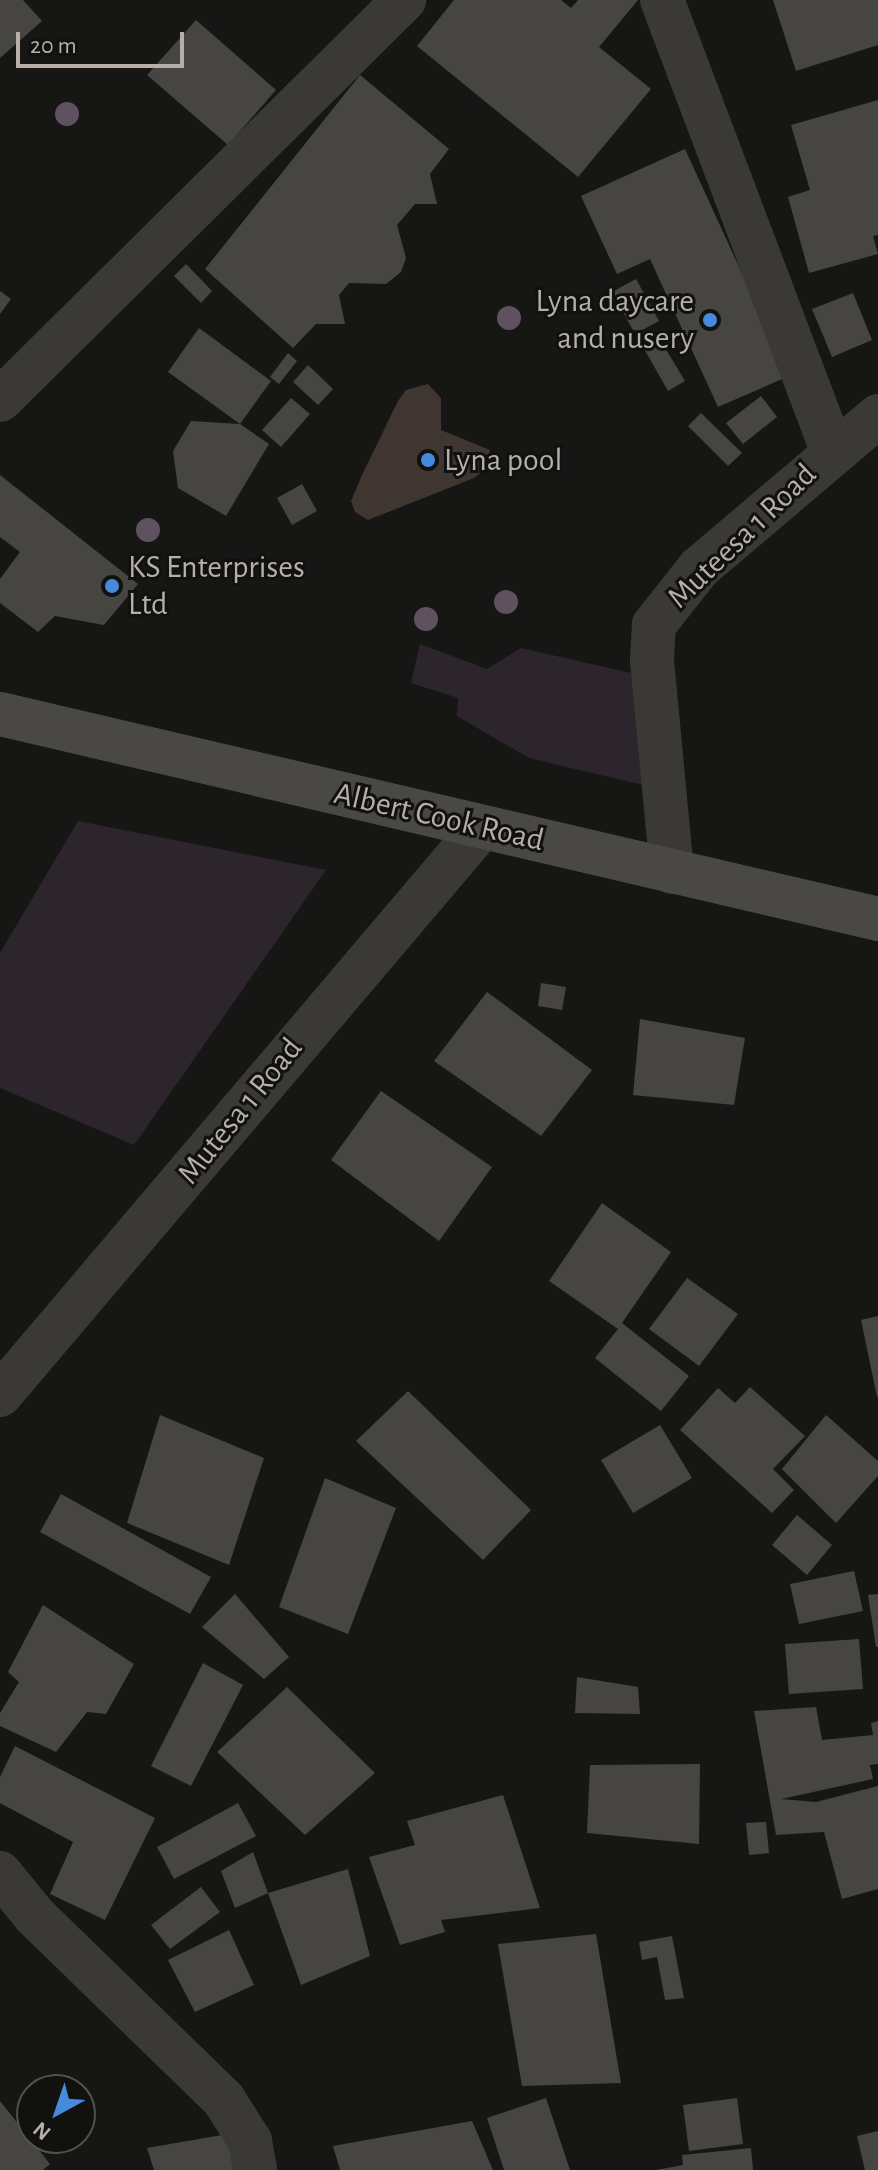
<!DOCTYPE html>
<html>
<head>
<meta charset="utf-8">
<style>
  body { margin:0 }
  #map { position:relative; width:878px; height:2170px; overflow:hidden; background:#161615; font-family:"Alegreya Sans",sans-serif }
  div>[style] { position:absolute }
  [style*='--x'] { left:calc(var(--x)*1px); top:calc(var(--y)*1px); width:calc(var(--w)*1px); rotate:calc(var(--a)*1deg) }
  .green>* { inset:0; background:#2c252c }
  .water>* { inset:0; background:#3f3631 }
  .building>* { inset:0; background:#464542 }
  .minor>* { height:44px; margin:-22px; padding:0 22px; transform-origin:22px; border-radius:22px; background:#3b3936 }
  .tertiary>* { height:44px; margin:-22px; padding:0 22px; transform-origin:22px; border-radius:22px; background:#3b3936 }
  .secondary>* { height:44px; margin:-22px; padding:0 22px; transform-origin:22px; border-radius:22px; background:#4a4844 }
  .trees>* { width:24px; height:24px; margin:-12px; border-radius:50%; background:#605160 }
  .dots>* { width:22px; height:22px; translate:-50% -50%; box-sizing:border-box; border:4px solid #111110; border-radius:50% }
  span { translate:-50% -50%; white-space:nowrap; text-align:center; line-height:1.15; -webkit-text-stroke:6px #111110; paint-order:stroke }
  .poi-label { font-size:32px; color:#b5afa8 }
  .right { translate:-100% -50%; text-align:right }
  .left { translate:0 -50%; text-align:left }
  .street-label { font-size:32px; color:#b5afa8 }
  .north { position:absolute; left:16px; top:2074px; width:80px; height:80px; box-sizing:border-box; background:#111110; border:2px solid #53504d; border-radius:50%; rotate:220deg; font-size:22px; font-weight:700; line-height:32px; text-align:center; color:#b5afa8 }
  .north::after { content:''; display:block; margin:auto; width:28px; height:36px; background:#478adb; clip-path:polygon(50% 0,100% 100%,50% 72%,0 100%) }
  .scale { position:absolute; left:16px; top:32px; width:168px; height:36px; box-sizing:border-box; border:4px solid #b5afa8; border-top:0; padding-left:10px; font-size:24px; line-height:28px; white-space:nowrap; color:#b5afa8; -webkit-text-stroke:6px #111110; paint-order:stroke }
</style>
</head>
<body>
<div id="map">
  <div class="green">
    <div style="clip-path:polygon(420px 644px,487px 669px,521px 648px,631px 673px,659px 772px,643px 785px,529px 758px,457px 716px,458px 698px,411px 683px)"></div>
    <div style="clip-path:polygon(78px 821px,326px 870px,134px 1145px,0 1088px,0 953px)"></div>
  </div>
  <div class="water">
    <div style="clip-path:polygon(428px 384px,441px 398px,441px 430px,490px 450px,485px 469px,474px 478px,368px 520px,355px 512px,351px 501px,362px 475px,398px 401px,406px 390px)"></div>
  </div>
  <div class="building">
    <div style="clip-path:polygon(0 0,23px 0,42px 21px,0 58px)"></div>
    <div style="clip-path:polygon(454px 0,561px 0,571px 8px,578px 0,638px 0,599px 47px,651px 89px,578px 177px,417px 46px)"></div>
    <div style="clip-path:polygon(773px 0,878px 0,878px 45px,796px 71px)"></div>
    <div style="clip-path:polygon(196px 20px,276px 90px,228px 145px,147px 75px)"></div>
    <div style="clip-path:polygon(360px 75px,449px 149px,430px 174px,437px 204px,415px 204px,397px 225px,406px 258px,401px 272px,386px 284px,349px 283px,339px 295px,345px 324px,316px 324px,293px 348px,205px 269px)"></div>
    <div style="clip-path:polygon(878px 100px,878px 235px,873px 236px,878px 254px,809px 273px,788px 197px,810px 190px,791px 125px)"></div>
    <div style="clip-path:polygon(685px 149px,789px 376px,718px 407px,650px 259px,617px 274px,581px 196px)"></div>
    <div style="clip-path:polygon(186px 264px,212px 291px,201px 303px,174px 276px)"></div>
    <div style="clip-path:polygon(636px 279px,659px 321px,635px 334px,612px 292px)"></div>
    <div style="clip-path:polygon(0 291px,11px 299px,0 314px)"></div>
    <div style="clip-path:polygon(853px 293px,872px 340px,832px 357px,812px 309px)"></div>
    <div style="clip-path:polygon(199px 328px,271px 381px,240px 424px,168px 372px)"></div>
    <div style="clip-path:polygon(659px 338px,685px 381px,668px 391px,643px 347px)"></div>
    <div style="clip-path:polygon(288px 353px,297px 361px,279px 384px,270px 377px)"></div>
    <div style="clip-path:polygon(308px 365px,333px 389px,318px 405px,293px 382px)"></div>
    <div style="clip-path:polygon(761px 396px,777px 417px,743px 444px,726px 423px)"></div>
    <div style="clip-path:polygon(291px 398px,310px 414px,281px 447px,262px 430px)"></div>
    <div style="clip-path:polygon(701px 413px,742px 453px,728px 466px,688px 426px)"></div>
    <div style="clip-path:polygon(191px 421px,240px 424px,269px 444px,226px 516px,178px 488px,173px 451px)"></div>
    <div style="clip-path:polygon(0 475px,138px 584px,104px 625px,55px 616px,38px 632px,0 603px,0 579px,20px 552px,0 537px)"></div>
    <div style="clip-path:polygon(302px 484px,317px 511px,292px 525px,277px 498px)"></div>
    <div style="clip-path:polygon(541px 983px,566px 987px,562px 1010px,538px 1006px)"></div>
    <div style="clip-path:polygon(487px 992px,592px 1070px,541px 1136px,434px 1061px)"></div>
    <div style="clip-path:polygon(640px 1019px,745px 1038px,734px 1105px,633px 1095px)"></div>
    <div style="clip-path:polygon(381px 1091px,492px 1167px,439px 1241px,331px 1160px)"></div>
    <div style="clip-path:polygon(602px 1203px,671px 1252px,622px 1323px,689px 1376px,661px 1411px,595px 1358px,618px 1329px,549px 1281px)"></div>
    <div style="clip-path:polygon(687px 1278px,738px 1314px,699px 1366px,649px 1329px)"></div>
    <div style="clip-path:polygon(878px 1316px,878px 1396px,877px 1397px,861px 1320px)"></div>
    <div style="clip-path:polygon(750px 1387px,805px 1436px,773px 1469px,794px 1490px,772px 1513px,680px 1430px,718px 1388px,735px 1403px)"></div>
    <div style="clip-path:polygon(408px 1391px,531px 1510px,483px 1560px,356px 1441px)"></div>
    <div style="clip-path:polygon(160px 1415px,264px 1458px,229px 1565px,127px 1523px)"></div>
    <div style="clip-path:polygon(826px 1415px,878px 1461px,878px 1476px,836px 1523px,782px 1469px)"></div>
    <div style="clip-path:polygon(660px 1425px,692px 1478px,633px 1513px,601px 1460px)"></div>
    <div style="clip-path:polygon(325px 1478px,396px 1508px,348px 1634px,279px 1607px)"></div>
    <div style="clip-path:polygon(61px 1494px,211px 1577px,190px 1614px,40px 1532px)"></div>
    <div style="clip-path:polygon(797px 1515px,832px 1545px,807px 1575px,772px 1545px)"></div>
    <div style="clip-path:polygon(854px 1571px,863px 1611px,799px 1624px,790px 1584px)"></div>
    <div style="clip-path:polygon(235px 1594px,289px 1657px,264px 1679px,202px 1627px)"></div>
    <div style="clip-path:polygon(878px 1594px,878px 1647px,876px 1647px,868px 1595px)"></div>
    <div style="clip-path:polygon(43px 1605px,134px 1664px,106px 1714px,87px 1712px,56px 1752px,0 1726px,0 1713px,19px 1682px,8px 1672px)"></div>
    <div style="clip-path:polygon(859px 1639px,863px 1689px,789px 1694px,785px 1644px)"></div>
    <div style="clip-path:polygon(203px 1663px,243px 1685px,191px 1786px,151px 1766px)"></div>
    <div style="clip-path:polygon(577px 1677px,638px 1687px,640px 1714px,575px 1713px)"></div>
    <div style="clip-path:polygon(287px 1687px,375px 1773px,305px 1835px,217px 1752px)"></div>
    <div style="clip-path:polygon(816px 1707px,822px 1740px,873px 1735px,871px 1723px,878px 1721px,878px 1764px,870px 1765px,873px 1779px,781px 1799px,816px 1802px,878px 1786px,878px 1889px,842px 1899px,824px 1832px,776px 1835px,754px 1711px)"></div>
    <div style="clip-path:polygon(15px 1746px,155px 1818px,105px 1920px,50px 1894px,73px 1842px,0 1803px,0 1777px)"></div>
    <div style="clip-path:polygon(700px 1764px,699px 1844px,587px 1833px,590px 1765px)"></div>
    <div style="clip-path:polygon(503px 1795px,540px 1908px,441px 1920px,445px 1932px,400px 1945px,369px 1857px,415px 1845px,407px 1821px)"></div>
    <div style="clip-path:polygon(238px 1803px,256px 1836px,174px 1879px,157px 1847px)"></div>
    <div style="clip-path:polygon(766px 1822px,769px 1853px,749px 1855px,746px 1823px)"></div>
    <div style="clip-path:polygon(253px 1852px,268px 1893px,235px 1908px,221px 1871px)"></div>
    <div style="clip-path:polygon(348px 1869px,370px 1956px,301px 1985px,268px 1893px)"></div>
    <div style="clip-path:polygon(201px 1887px,220px 1912px,170px 1949px,151px 1925px)"></div>
    <div style="clip-path:polygon(229px 1930px,254px 1985px,195px 2012px,168px 1960px)"></div>
    <div style="clip-path:polygon(596px 1934px,621px 2083px,522px 2086px,498px 1944px)"></div>
    <div style="clip-path:polygon(672px 1936px,684px 1998px,665px 2000px,657px 1957px,642px 1960px,639px 1942px)"></div>
    <div style="clip-path:polygon(546px 2098px,570px 2170px,504px 2170px,487px 2118px)"></div>
    <div style="clip-path:polygon(737px 2098px,743px 2144px,689px 2151px,683px 2105px)"></div>
    <div style="clip-path:polygon(0 2101px,50px 2164px,43px 2170px,0 2170px)"></div>
    <div style="clip-path:polygon(472px 2121px,493px 2170px,340px 2170px,333px 2146px)"></div>
    <div style="clip-path:polygon(878px 2131px,878px 2170px,865px 2170px,857px 2136px)"></div>
    <div style="clip-path:polygon(228px 2134px,233px 2170px,154px 2170px,147px 2148px)"></div>
    <div style="clip-path:polygon(751px 2148px,753px 2170px,656px 2170px,683px 2165px,682px 2155px)"></div>
  </div>
  <div class="minor">
    <div style="--x:662;--y:0;--w:482;--a:69.3"></div>
    <div style="--x:0;--y:400;--w:569;--a:-44.71"></div>
    <div style="--x:0;--y:1395;--w:745;--a:-49.68"></div>
    <div style="--x:0;--y:1873;--w:55;--a:50.9"></div>
    <div style="--x:35;--y:1916;--w:264;--a:44.2"></div>
    <div style="--x:224;--y:2100;--w:49;--a:57.6"></div>
    <div style="--x:250;--y:2141;--w:29;--a:80"></div>
  </div>
  <div class="tertiary">
    <div style="--x:672;--y:872;--w:213;--a:-95.4"></div>
    <div style="--x:652;--y:660;--w:35;--a:-87"></div>
    <div style="--x:654;--y:625;--w:73;--a:-51.7"></div>
    <div style="--x:699;--y:568;--w:235;--a:-40.3"></div>
  </div>
  <div class="secondary">
    <div style="--x:0;--y:714;--w:902;--a:13.14"></div>
  </div>
  <div class="trees">
    <div style="left:67px;top:114px"></div>
    <div style="left:509px;top:318px"></div>
    <div style="left:148px;top:530px"></div>
    <div style="left:506px;top:602px"></div>
    <div style="left:426px;top:619px"></div>
  </div>
  <div class="dots">
    <div style="left:710px;top:320px;background:#478adb"></div>
    <div style="left:428px;top:460px;background:#478adb"></div>
    <div style="left:112px;top:586px;background:#478adb"></div>
  </div>
  <div class="poi-label">
    <span class="right" style="left:694px;top:320px">Lyna daycare<br>and nusery</span>
    <span class="left" style="left:444px;top:460px">Lyna pool</span>
    <span class="left" style="left:128px;top:586px">KS Enterprises<br>Ltd</span>
  </div>
  <div class="street-label">
    <span style="left:742px;top:536px;rotate:-44deg">Muteesa 1 Road</span>
    <span style="left:439px;top:817px;rotate:13deg">Albert Cook Road</span>
    <span style="left:240px;top:1111px;rotate:-51deg">Mutesa 1 Road</span>
  </div>
  <div class="north">N</div>
  <div class="scale">20 m</div>
</div>
</body>
</html>
